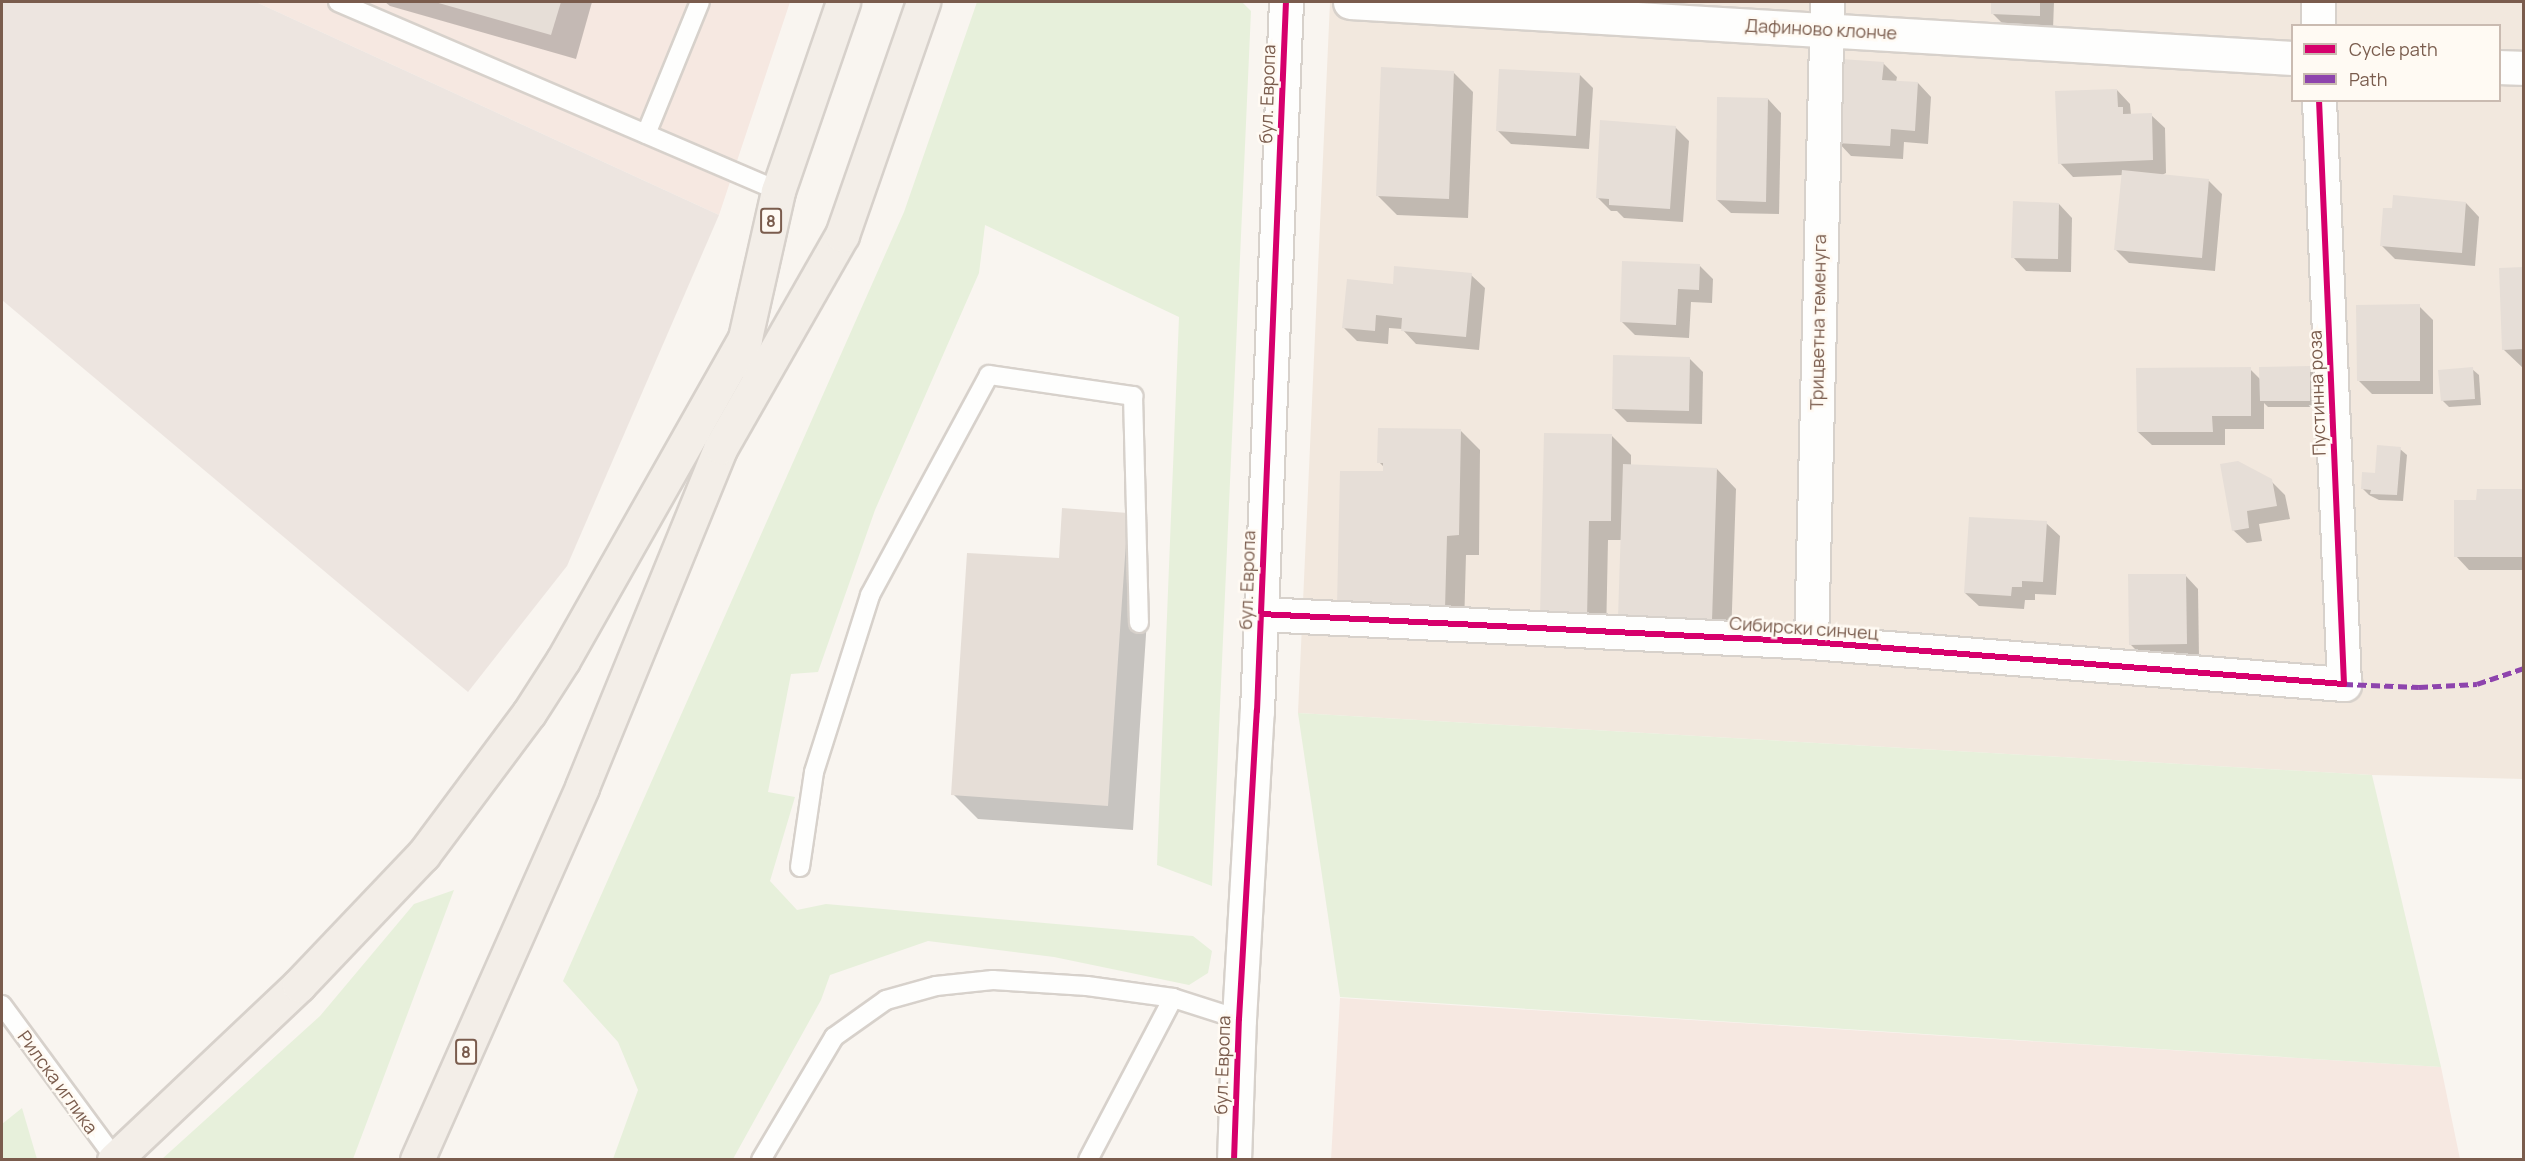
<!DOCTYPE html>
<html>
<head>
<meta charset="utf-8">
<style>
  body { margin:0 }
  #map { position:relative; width:2525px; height:1161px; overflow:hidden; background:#f9f5f0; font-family:Manrope,sans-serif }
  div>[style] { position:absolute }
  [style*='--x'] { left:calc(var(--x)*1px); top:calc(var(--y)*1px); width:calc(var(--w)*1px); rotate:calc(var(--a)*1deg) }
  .residential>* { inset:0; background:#f2e8de }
  .commercial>* { inset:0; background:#f6e8e1 }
  .industrial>* { inset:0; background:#ede5e0 }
  .green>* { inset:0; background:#e7f0db }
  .shadow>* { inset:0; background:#0003 }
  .building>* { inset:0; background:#e6ded7 }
  .roads { filter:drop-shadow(2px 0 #d7d1cb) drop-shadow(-2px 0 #d7d1cb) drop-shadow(0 2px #d7d1cb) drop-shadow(0 -2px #d7d1cb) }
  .lane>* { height:18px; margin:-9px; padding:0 9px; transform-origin:9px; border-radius:9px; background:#fefefd }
  .street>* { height:33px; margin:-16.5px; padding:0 16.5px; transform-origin:16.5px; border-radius:16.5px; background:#fefefd }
  .secondary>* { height:33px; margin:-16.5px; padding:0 16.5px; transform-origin:16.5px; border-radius:16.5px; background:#fefefd }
  .primary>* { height:33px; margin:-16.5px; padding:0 16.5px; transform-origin:16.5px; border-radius:16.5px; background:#f3eee8 }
  .quiet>* { height:4.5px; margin-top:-2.25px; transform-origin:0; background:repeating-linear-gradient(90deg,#8e44ad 0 9px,transparent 0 13.5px) }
  .cycleway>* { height:6px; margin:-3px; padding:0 3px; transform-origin:3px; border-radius:3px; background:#d6006c }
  span { translate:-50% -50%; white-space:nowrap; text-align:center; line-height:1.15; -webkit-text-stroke:5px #fffaf3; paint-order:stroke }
  .shield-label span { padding:2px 4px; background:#fffaf3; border:2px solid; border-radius:4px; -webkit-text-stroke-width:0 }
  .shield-label { font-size:16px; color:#7a5c4d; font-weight:700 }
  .street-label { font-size:18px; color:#7a5c4d }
  .frame { position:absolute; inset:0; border:3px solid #7a5c4d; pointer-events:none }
  .legend { position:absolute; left:2291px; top:24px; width:210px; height:78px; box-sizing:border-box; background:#fffaf3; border:2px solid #cabbb1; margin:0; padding:8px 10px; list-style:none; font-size:18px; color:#7a5c4d }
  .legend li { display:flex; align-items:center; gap:12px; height:30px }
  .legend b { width:30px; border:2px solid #cabbb1 }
</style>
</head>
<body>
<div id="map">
  <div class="residential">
    <div style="clip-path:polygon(evenodd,1330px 2px,2523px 2px,2523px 779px,2372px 775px,1298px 713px,1330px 2px,2292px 26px,2500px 26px,2500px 100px,2292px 100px,2292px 26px)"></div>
  </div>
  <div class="commercial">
    <div style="clip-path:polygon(256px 2px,790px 2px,719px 215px)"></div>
    <div style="clip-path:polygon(1340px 998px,2441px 1067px,2460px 1159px,1331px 1160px)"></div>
  </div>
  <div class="industrial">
    <div style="clip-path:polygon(2px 2px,256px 2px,719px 215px,567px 566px,468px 692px,2px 300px)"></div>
  </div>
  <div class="green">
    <div style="clip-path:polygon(977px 2px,1242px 2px,1251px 11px,1212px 886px,1157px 865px,1179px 317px,985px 225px,979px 273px,875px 510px,818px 672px,791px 674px,768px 792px,795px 797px,770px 881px,797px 910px,826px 904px,1193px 936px,1212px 951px,1208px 973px,1189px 985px,1054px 957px,928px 941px,830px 975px,821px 1000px,733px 1159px,613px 1159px,638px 1090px,618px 1042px,563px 981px,904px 212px)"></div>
    <div style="clip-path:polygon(1298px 713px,2372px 775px,2441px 1067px,1340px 997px)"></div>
    <div style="clip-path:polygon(454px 890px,353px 1159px,162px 1159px,320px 1016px,414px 904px)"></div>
    <div style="clip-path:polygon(22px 1108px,37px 1159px,2px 1159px,2px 1124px)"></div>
  </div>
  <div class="shadow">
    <div style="clip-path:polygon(385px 2px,592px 2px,576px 59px,390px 6px)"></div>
    <div style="clip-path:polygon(1993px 2px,2054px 2px,2053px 29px,2006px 27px,1992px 13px)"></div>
    <div style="clip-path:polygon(1883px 63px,1897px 77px,1896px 82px,1918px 83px,1931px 97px,1928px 144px,1904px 142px,1903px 159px,1851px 156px,1838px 142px)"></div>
    <div style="clip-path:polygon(1453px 72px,1473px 92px,1468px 218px,1397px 215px,1377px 195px)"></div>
    <div style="clip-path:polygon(1579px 74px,1593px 88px,1589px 149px,1511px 144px,1498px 131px)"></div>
    <div style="clip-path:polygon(2117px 90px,2130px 104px,2131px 115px,2151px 115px,2165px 128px,2166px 173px,2160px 176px,2209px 181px,2222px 194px,2215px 271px,2129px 263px,2115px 249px,2123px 175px,2073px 177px,2060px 163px)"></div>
    <div style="clip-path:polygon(1768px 99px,1781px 113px,1779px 214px,1731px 213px,1717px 200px)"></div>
    <div style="clip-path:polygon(1675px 127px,1689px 141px,1683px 222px,1624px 218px,1617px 211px,1611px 211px,1597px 197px)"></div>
    <div style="clip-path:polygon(2466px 203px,2479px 217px,2475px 266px,2395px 259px,2381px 245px)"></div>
    <div style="clip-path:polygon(2059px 204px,2072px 218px,2071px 272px,2026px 271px,2013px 257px)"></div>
    <div style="clip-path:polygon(1700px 266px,1713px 279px,1712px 303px,1691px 302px,1689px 338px,1635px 335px,1621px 321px)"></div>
    <div style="clip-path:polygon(2524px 269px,2524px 369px,2503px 349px)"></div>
    <div style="clip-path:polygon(1471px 275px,1485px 288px,1479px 350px,1416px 344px,1402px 329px,1389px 328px,1388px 344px,1357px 341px,1344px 328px,1394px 286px)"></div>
    <div style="clip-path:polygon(2419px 306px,2433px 320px,2433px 394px,2372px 394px,2359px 381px)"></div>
    <div style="clip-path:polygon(1689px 358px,1703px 372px,1702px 424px,1627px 422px,1614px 409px)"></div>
    <div style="clip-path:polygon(2309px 368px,2316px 374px,2316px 407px,2268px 407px,2264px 403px,2264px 429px,2225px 429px,2225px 445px,2152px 445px,2138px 432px,2250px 369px,2261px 380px)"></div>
    <div style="clip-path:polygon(2472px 369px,2479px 375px,2481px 405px,2449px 407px,2442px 400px)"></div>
    <div style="clip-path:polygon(1461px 431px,1480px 450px,1479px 555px,1466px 555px,1464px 628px,1358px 626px,1385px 468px,1379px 462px)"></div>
    <div style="clip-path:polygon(1612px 436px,1631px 455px,1631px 466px,1717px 469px,1736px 489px,1731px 640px,1622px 540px,1608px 540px,1606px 638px,1542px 617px)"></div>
    <div style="clip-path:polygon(2400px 449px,2407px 455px,2403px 501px,2379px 500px,2369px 495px,2362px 488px)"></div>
    <div style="clip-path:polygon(2221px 465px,2271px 481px,2285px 495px,2290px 519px,2259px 524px,2262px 541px,2247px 543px,2233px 530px)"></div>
    <div style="clip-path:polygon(2524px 490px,2524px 570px,2469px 570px,2456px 556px)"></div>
    <div style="clip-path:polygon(1128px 514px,1137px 578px,1149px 590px,1133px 830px,978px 819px,953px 794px,1063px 561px)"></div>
    <div style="clip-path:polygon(2046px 523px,2060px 536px,2056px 595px,2035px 594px,2035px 600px,2025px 600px,2024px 609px,1979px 606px,1965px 593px)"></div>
    <div style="clip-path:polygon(2185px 575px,2198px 589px,2199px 657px,2144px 658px,2130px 644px)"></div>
  </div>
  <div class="building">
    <div style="clip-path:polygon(435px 2px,561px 2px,551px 35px)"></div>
    <div style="clip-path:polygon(1991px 2px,2040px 2px,2040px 16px,1991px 14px)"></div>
    <div style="clip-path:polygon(1841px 59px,1884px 62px,1882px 80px,1918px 82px,1915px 131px,1891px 129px,1890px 146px,1836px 143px)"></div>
    <div style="clip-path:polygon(1381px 67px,1454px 71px,1449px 199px,1376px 196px)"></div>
    <div style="clip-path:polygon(1499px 69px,1580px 73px,1576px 136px,1496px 131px)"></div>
    <div style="clip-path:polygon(2117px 89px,2118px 107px,2123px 107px,2123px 114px,2152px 113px,2153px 160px,2058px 164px,2055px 91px)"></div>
    <div style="clip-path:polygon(1717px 97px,1768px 98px,1766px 202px,1716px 200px)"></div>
    <div style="clip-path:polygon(1600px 120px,1676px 126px,1670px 209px,1609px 205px,1609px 199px,1596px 198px)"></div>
    <div style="clip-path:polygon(2122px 170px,2209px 179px,2202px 258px,2114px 250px)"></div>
    <div style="clip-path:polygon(2393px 195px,2466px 202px,2462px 253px,2380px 246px,2383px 208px,2392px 208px)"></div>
    <div style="clip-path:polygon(2013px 201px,2059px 203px,2058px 259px,2011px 258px)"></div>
    <div style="clip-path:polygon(1622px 261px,1700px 264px,1699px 290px,1678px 289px,1676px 325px,1620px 322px)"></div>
    <div style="clip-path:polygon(1394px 266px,1472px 273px,1466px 337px,1401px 331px,1402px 318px,1376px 315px,1375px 331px,1342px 328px,1347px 279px,1393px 284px)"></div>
    <div style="clip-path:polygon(2524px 267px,2524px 349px,2502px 350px,2499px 268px)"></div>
    <div style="clip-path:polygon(2420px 304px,2420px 381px,2357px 381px,2356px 305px)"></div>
    <div style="clip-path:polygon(1613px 355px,1690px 357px,1689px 411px,1612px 409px)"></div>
    <div style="clip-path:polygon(2310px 366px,2310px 401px,2260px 401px,2259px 367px)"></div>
    <div style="clip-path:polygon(2251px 367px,2251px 416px,2212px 416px,2213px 432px,2137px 432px,2136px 368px)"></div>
    <div style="clip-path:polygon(2473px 367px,2475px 399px,2441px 401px,2438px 370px)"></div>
    <div style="clip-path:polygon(1378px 428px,1461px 429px,1459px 535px,1447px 536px,1445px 609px,1337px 606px,1340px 471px,1383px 471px,1383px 463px,1377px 463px)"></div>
    <div style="clip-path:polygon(1544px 433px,1612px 434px,1611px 521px,1589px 521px,1587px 619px,1540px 617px)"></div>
    <div style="clip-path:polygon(2377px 445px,2401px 447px,2397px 495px,2370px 494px,2371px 490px,2361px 489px,2362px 472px,2375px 473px)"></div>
    <div style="clip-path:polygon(2238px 461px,2272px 479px,2277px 506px,2247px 511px,2249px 528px,2232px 531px,2220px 464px)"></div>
    <div style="clip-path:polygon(1623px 464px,1717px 468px,1712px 621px,1618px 618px)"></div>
    <div style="clip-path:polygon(2477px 489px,2524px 489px,2524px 557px,2454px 557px,2454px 500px,2476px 500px)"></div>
    <div style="clip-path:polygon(1062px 508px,1128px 513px,1108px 806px,951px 795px,967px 553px,1059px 558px)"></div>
    <div style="clip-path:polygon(1969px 517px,2047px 521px,2043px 582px,2022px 581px,2022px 587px,2012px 587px,2011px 596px,1964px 593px)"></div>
    <div style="clip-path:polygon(2128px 574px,2186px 574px,2187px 644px,2129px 645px)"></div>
  </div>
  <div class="roads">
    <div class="lane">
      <div style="--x:338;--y:2;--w:479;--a:23.2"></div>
      <div style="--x:646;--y:134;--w:143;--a:-67.8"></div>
      <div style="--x:800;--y:867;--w:96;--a:-81.6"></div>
      <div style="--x:814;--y:772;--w:186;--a:-72.4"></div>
      <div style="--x:870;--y:595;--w:250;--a:-61.6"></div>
      <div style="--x:989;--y:375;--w:146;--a:8.3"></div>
      <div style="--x:1133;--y:396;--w:227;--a:88.5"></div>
      <div style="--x:2;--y:1005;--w:190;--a:53.6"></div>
      <div style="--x:761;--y:1160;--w:143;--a:-59.3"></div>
      <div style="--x:834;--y:1037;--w:64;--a:-35.4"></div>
      <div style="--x:886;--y:1000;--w:52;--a:-15.6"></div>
      <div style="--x:936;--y:986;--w:57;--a:-6"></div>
      <div style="--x:993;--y:980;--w:94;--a:3.7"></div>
      <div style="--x:1087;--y:986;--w:87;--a:7.9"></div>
      <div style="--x:1173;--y:998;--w:69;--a:17.7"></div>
      <div style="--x:1088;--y:1160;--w:183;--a:-62.3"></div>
    </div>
    <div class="street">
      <div style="--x:1350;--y:2;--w:944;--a:3.4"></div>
      <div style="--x:2318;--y:26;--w:24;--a:-90"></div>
      <div style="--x:2500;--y:67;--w:24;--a:2"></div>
      <div style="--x:1261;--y:614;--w:551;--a:2.91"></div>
      <div style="--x:1811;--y:642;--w:535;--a:4.51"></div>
      <div style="--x:2344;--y:684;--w:585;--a:-92.45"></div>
      <div style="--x:1811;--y:642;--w:640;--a:-88.57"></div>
    </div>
    <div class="secondary">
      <div style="--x:1234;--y:1160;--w:141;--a:-88"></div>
      <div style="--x:1239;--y:1019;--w:309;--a:-86.7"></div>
      <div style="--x:1257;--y:711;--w:710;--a:-87.66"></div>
    </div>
    <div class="primary">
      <div style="--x:740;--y:360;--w:173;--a:-77.3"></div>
      <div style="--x:778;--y:191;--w:200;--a:-71"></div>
      <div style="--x:114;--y:1160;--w:255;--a:-43.4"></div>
      <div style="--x:299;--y:985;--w:180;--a:-46.4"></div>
      <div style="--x:423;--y:855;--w:177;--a:-53.3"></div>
      <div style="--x:529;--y:713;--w:63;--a:-57.3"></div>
      <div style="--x:563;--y:660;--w:370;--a:-60.5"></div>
      <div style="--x:417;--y:1160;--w:408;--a:-66.1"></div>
      <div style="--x:582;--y:787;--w:367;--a:-67.8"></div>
      <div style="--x:721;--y:447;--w:244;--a:-60.3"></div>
      <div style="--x:842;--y:235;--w:247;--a:-70.8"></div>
    </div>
  </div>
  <div class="quiet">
    <div style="--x:2344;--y:684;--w:75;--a:2.3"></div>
    <div style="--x:2419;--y:687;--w:58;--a:-3"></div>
    <div style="--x:2477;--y:684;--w:50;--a:-18.8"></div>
  </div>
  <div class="cycleway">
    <div style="--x:1261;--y:614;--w:551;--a:2.91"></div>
    <div style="--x:1811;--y:642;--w:535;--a:4.51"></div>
    <div style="--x:2344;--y:684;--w:585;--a:-92.45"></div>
    <div style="--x:1234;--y:1160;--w:141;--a:-88"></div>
    <div style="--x:1239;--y:1019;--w:309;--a:-86.7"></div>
    <div style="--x:1257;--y:711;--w:710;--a:-87.66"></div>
  </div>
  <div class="shield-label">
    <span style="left:771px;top:221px">8</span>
    <span style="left:466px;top:1052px">8</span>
  </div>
  <div class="street-label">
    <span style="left:1821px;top:29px;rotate:3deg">Дафиново клонче</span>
    <span style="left:1267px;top:94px;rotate:-88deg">бул. Европа</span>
    <span style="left:1818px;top:322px;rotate:-89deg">Трицветна теменуга</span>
    <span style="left:2317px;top:393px;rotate:-92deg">Пустинна роза</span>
    <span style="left:1247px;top:580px;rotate:-88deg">бул. Европа</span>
    <span style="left:1804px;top:628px;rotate:4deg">Сибирски синчец</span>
    <span style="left:1222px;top:1065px;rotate:-88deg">бул. Европа</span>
    <span style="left:58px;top:1082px;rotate:54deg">Рилска иглика</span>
  </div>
  <div class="frame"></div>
  <ul class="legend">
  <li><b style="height:8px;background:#d6006c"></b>Cycle path</li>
  <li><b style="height:8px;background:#8e44ad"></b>Path</li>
  </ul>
</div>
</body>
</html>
